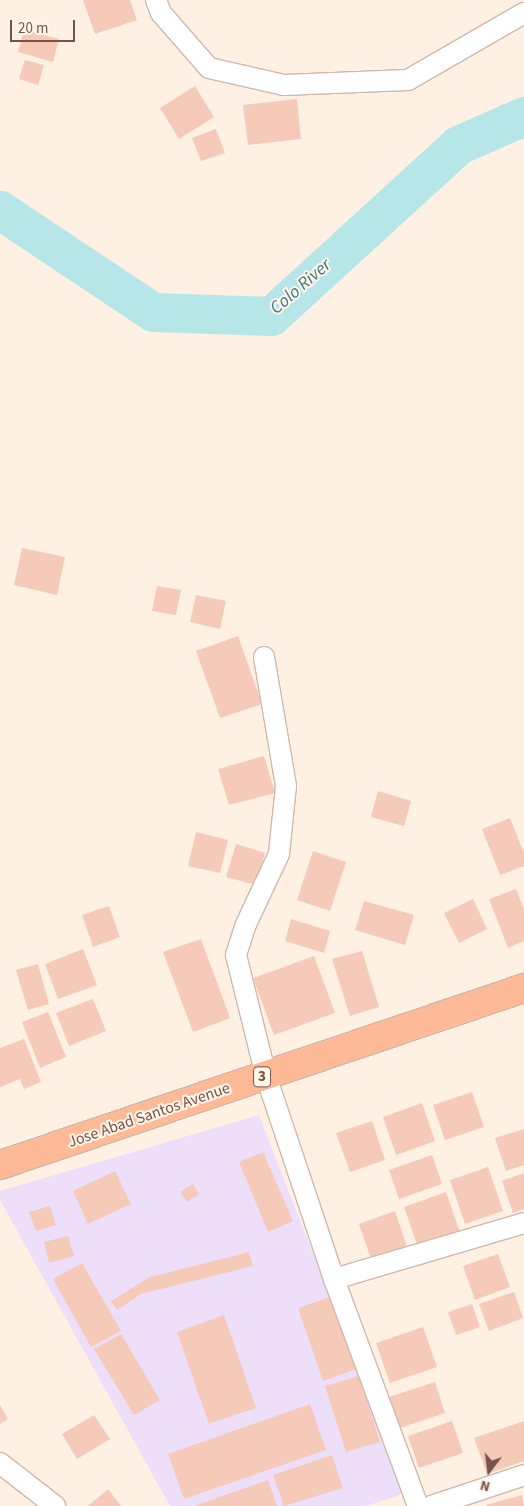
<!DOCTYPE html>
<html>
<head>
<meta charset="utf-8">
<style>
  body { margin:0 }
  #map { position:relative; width:524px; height:1506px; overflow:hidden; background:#fef0e3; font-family:"Source Sans 3",sans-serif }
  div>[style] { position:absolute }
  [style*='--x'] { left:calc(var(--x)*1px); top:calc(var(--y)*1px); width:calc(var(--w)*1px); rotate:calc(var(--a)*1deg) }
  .education>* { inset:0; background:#eddffa }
  .river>* { height:39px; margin:-19.5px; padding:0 19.5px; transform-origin:19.5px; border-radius:19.5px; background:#b6e6e8 }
  .building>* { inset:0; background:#f5cab9 }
  .roads { filter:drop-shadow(1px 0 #d2b8ab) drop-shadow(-1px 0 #d2b8ab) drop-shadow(0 1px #d2b8ab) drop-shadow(0 -1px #d2b8ab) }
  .minor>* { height:20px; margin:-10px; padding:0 10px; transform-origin:10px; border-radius:10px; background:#fff }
  .trunk>* { height:28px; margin:-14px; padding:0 14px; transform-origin:14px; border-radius:14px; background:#feba97 }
  span { translate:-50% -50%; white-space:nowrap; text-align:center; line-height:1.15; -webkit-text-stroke:4px #fff5ea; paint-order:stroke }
  .shield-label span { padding:1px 4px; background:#fff5ea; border:1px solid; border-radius:4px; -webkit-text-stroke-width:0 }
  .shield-label { font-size:15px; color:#775347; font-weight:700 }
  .street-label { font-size:16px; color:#775347 }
  .water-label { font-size:18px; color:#3a797e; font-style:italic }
  .north { position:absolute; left:464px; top:1446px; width:50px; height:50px; -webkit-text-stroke:4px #fff5ea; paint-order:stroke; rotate:195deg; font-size:14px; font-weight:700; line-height:20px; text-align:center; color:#775347 }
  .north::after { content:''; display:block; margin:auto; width:18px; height:22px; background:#775347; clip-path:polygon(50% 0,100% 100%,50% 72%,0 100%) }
  .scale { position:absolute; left:10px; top:20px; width:65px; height:22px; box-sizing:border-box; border:2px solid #775347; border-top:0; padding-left:6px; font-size:15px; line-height:18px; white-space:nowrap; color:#775347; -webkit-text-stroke:4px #fff5ea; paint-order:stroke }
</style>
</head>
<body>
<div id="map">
  <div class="education">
    <div style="clip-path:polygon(259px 1115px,406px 1493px,366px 1506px,170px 1506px,0 1200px,0 1191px)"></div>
  </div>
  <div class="river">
    <div style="--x:0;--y:210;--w:184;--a:33.7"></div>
    <div style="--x:153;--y:312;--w:118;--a:1.9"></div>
    <div style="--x:271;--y:316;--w:253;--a:-42.4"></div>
    <div style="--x:458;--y:145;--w:72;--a:-23.7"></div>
  </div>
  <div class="building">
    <div style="clip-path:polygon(83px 0,130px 0,137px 20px,95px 34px)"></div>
    <div style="clip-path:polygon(24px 30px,59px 39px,53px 62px,18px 52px)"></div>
    <div style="clip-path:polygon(25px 60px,44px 65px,38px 85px,19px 79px)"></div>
    <div style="clip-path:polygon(195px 86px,214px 117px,179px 139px,160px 108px)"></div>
    <div style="clip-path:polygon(297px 99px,301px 139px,248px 145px,243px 105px)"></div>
    <div style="clip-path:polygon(216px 129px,225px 153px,201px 161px,192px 138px)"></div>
    <div style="clip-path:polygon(22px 548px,65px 557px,57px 595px,14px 585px)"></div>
    <div style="clip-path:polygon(157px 586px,181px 590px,176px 615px,152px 611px)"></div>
    <div style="clip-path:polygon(196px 595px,226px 601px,220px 629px,190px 622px)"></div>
    <div style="clip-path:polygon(238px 636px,262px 704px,220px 718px,196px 651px)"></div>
    <div style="clip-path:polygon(264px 756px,275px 793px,229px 805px,218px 769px)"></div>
    <div style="clip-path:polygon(378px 791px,411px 801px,404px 826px,371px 817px)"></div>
    <div style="clip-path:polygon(510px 818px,524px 853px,524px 866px,500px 875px,482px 829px)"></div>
    <div style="clip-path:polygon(196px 832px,228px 840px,220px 873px,188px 866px)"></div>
    <div style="clip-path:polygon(236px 844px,265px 853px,256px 885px,226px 877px)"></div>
    <div style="clip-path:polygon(313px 851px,346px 862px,330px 911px,297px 900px)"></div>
    <div style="clip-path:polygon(516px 889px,524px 909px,524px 941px,508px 948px,489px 899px)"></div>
    <div style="clip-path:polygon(473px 899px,487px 929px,459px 943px,444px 913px)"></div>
    <div style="clip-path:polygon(364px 901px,414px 915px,405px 945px,355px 930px)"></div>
    <div style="clip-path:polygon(109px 906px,120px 937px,93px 947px,82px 915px)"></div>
    <div style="clip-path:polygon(291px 919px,330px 931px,324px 953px,285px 941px)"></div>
    <div style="clip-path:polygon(201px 939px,230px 1018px,193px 1032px,163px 952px)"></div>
    <div style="clip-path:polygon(83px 949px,97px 985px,58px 999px,45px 964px)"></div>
    <div style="clip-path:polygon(362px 951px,379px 1007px,350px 1016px,332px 959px)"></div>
    <div style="clip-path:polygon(314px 956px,335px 1013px,274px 1035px,253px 978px)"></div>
    <div style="clip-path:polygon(38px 964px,49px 1004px,28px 1010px,16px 970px)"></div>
    <div style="clip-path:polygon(93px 999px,106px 1031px,69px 1046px,56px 1013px)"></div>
    <div style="clip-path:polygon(48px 1012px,66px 1057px,40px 1068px,22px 1022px)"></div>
    <div style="clip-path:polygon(24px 1039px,41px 1082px,24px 1089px,20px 1079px,0 1087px,0 1048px)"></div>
    <div style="clip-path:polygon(472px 1092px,484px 1127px,445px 1140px,433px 1105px)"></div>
    <div style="clip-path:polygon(422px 1103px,435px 1141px,396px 1155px,383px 1117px)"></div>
    <div style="clip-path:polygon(372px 1121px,385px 1160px,350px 1172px,336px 1133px)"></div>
    <div style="clip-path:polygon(524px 1129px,524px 1165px,506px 1171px,495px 1138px)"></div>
    <div style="clip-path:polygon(263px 1152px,293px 1221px,268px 1232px,239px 1162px)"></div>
    <div style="clip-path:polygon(432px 1155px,442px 1184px,399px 1199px,389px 1170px)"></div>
    <div style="clip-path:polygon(488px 1167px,503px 1211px,465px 1224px,450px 1180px)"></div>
    <div style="clip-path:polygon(115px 1171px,131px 1204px,88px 1224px,73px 1191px)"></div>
    <div style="clip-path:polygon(524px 1173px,524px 1209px,513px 1213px,502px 1181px)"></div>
    <div style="clip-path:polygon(193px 1184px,199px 1194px,187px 1202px,180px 1192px)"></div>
    <div style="clip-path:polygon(446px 1192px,462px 1238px,420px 1253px,404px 1207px)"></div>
    <div style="clip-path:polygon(50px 1206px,56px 1225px,36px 1231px,29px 1212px)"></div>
    <div style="clip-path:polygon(395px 1211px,409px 1253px,373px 1265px,359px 1224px)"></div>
    <div style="clip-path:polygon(68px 1236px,74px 1256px,49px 1263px,44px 1242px)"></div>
    <div style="clip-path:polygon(249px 1252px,253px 1266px,141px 1294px,117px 1310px,111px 1301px,150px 1277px)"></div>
    <div style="clip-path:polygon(498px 1254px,510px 1287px,475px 1300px,463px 1266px)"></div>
    <div style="clip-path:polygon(82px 1263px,121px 1331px,91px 1347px,53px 1279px)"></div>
    <div style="clip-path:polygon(514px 1292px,523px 1318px,489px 1331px,479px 1304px)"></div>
    <div style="clip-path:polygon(330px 1297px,356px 1369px,323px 1381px,298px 1308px)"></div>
    <div style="clip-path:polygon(472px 1304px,480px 1327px,456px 1335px,448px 1312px)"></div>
    <div style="clip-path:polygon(224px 1315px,256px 1408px,209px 1424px,177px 1332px)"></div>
    <div style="clip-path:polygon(423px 1327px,437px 1367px,390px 1383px,376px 1343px)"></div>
    <div style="clip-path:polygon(121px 1334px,160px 1400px,134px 1415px,94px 1349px)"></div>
    <div style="clip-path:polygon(359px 1376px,380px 1442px,346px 1452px,325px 1386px)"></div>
    <div style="clip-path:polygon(435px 1382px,445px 1413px,400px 1428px,389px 1397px)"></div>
    <div style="clip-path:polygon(310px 1404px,326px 1450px,184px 1499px,168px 1454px)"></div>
    <div style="clip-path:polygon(0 1405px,8px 1419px,0 1424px)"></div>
    <div style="clip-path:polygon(94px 1415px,110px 1439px,77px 1459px,62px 1434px)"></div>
    <div style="clip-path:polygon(452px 1421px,463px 1453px,419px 1468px,408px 1436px)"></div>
    <div style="clip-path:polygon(524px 1421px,524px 1461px,487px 1474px,474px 1438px)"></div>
    <div style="clip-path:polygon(332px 1455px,343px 1488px,284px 1506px,273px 1475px)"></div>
    <div style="clip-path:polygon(268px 1480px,277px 1506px,194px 1506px)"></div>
    <div style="clip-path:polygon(108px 1489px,121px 1506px,88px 1506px)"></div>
    <div style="clip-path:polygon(522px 1495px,524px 1506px,486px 1506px,486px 1505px)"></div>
  </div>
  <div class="roads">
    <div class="minor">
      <div style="--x:156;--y:0;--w:14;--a:69"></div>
      <div style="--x:161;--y:13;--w:73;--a:48.9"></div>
      <div style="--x:209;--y:68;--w:77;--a:12.8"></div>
      <div style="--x:284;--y:85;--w:124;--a:-2.3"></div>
      <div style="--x:408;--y:80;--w:134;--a:-30"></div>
      <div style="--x:264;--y:657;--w:131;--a:80.3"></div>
      <div style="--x:286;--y:786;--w:68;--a:95.9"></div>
      <div style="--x:279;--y:854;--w:77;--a:115.2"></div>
      <div style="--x:246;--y:924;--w:33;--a:108"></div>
      <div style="--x:236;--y:955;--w:125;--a:76.1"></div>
      <div style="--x:266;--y:1076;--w:214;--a:71.5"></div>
      <div style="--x:334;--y:1279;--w:242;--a:69.7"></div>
      <div style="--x:334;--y:1279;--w:198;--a:-16.4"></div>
      <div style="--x:0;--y:1463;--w:70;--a:38"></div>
      <div style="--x:431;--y:1506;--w:98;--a:-18.4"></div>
    </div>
    <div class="trunk">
      <div style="--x:0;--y:1165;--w:553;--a:-18.66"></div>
    </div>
  </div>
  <div class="shield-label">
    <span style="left:262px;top:1077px">3</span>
  </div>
  <div class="street-label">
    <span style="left:149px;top:1115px;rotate:-19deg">Jose Abad Santos Avenue</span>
  </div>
  <div class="water-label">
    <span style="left:301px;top:287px;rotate:-41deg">Colo River</span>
  </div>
  <div class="north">N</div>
  <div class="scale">20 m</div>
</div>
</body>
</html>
